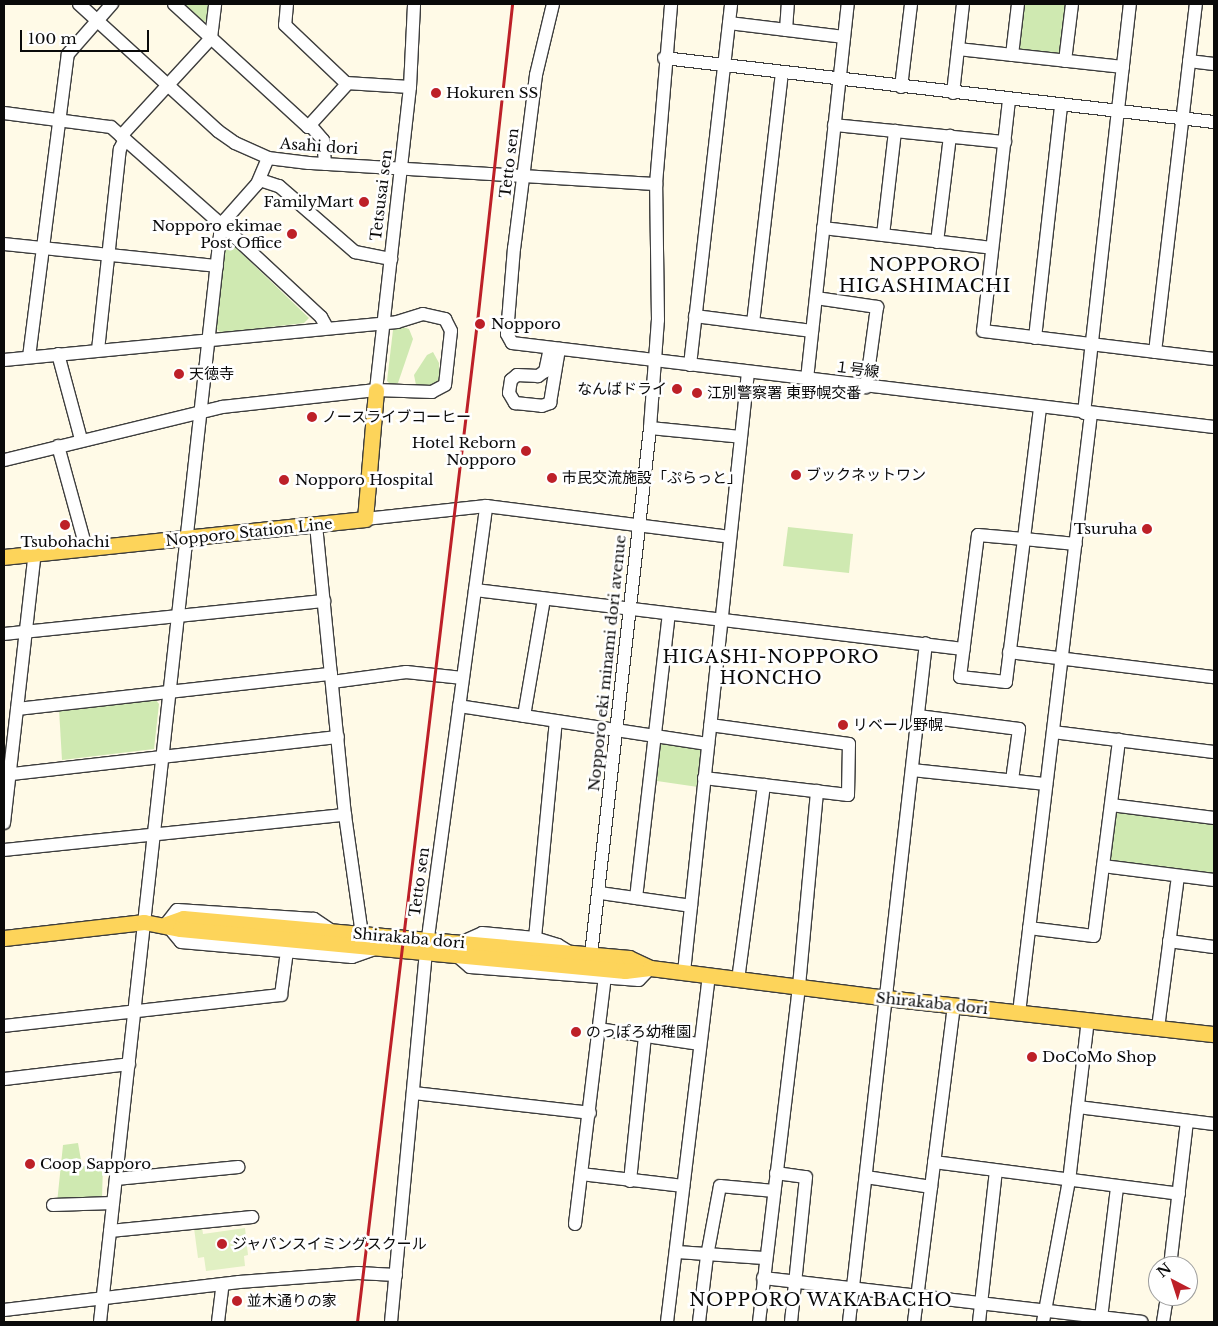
<!DOCTYPE html>
<html>
<head>
<meta charset="utf-8">
<style>
  body { margin:0 }
  #map { position:relative; width:1218px; height:1326px; overflow:hidden; background:#fffae7; font-family:"Libre Baskerville","Noto Sans JP",serif }
  div>[style] { position:absolute }
  [style*='--x'] { left:calc(var(--x)*1px); top:calc(var(--y)*1px); width:calc(var(--w)*1px); rotate:calc(var(--a)*1deg) }
  .green>* { inset:0; background:#cfe9b1 }
  .pitch>* { inset:0; background:#e1f0c3 }
  .roads { filter:drop-shadow(1px 0 #3d3d3d) drop-shadow(-1px 0 #3d3d3d) drop-shadow(0 1px #3d3d3d) drop-shadow(0 -1px #3d3d3d) }
  .minor>* { height:12px; margin:-6px; padding:0 6px; transform-origin:6px; border-radius:6px; background:#fff }
  .major>* { height:15px; margin:-7.5px; padding:0 7.5px; transform-origin:7.5px; border-radius:7.5px; background:#fdd45a }
  .rail>* { height:2.5px; margin:-1.25px; padding:0 1.25px; transform-origin:1.25px; border-radius:1.25px; background:#bd2028 }
  .dots>* { width:14px; height:14px; translate:-50% -50%; box-sizing:border-box; border:2px solid #fff; border-radius:50% }
  span { translate:-50% -50%; white-space:nowrap; text-align:center; line-height:1.15; -webkit-text-stroke:5px #fff; paint-order:stroke }
  .poi-label { font-size:15px; color:#0a0a0a }
  .left { translate:0 -50%; text-align:left }
  .right { translate:-100% -50%; text-align:right }
  .street-label { font-size:15px; color:#0a0a0a }
  .quarter-label { font-size:18px; color:#0a0a0a; letter-spacing:1px }
  .frame { position:absolute; inset:0; border:5px solid #0a0a0a; pointer-events:none }
  .north { position:absolute; left:1148px; top:1256px; width:50px; height:50px; box-sizing:border-box; background:#fff; border:1px solid #9d9d9d; border-radius:50%; rotate:320deg; font-size:14px; font-weight:700; line-height:20px; text-align:center; color:#0a0a0a }
  .north::after { content:''; display:block; margin:auto; width:18px; height:22px; background:#bd2028; clip-path:polygon(50% 0,100% 100%,50% 72%,0 100%) }
  .scale { position:absolute; left:20px; top:30px; width:129px; height:22px; box-sizing:border-box; border:2px solid #0a0a0a; border-top:0; padding-left:6px; font-size:15px; line-height:18px; white-space:nowrap; color:#0a0a0a; -webkit-text-stroke:4px #fff; paint-order:stroke }
</style>
</head>
<body>
<div id="map">
  <div class="green">
    <div style="clip-path:polygon(181px 4px,210px 4px,208px 21px,201px 22px)"></div>
    <div style="clip-path:polygon(1025px 4px,1069px 4px,1061px 55px,1019px 49px)"></div>
    <div style="clip-path:polygon(226px 242px,232px 244px,309px 318px,304px 323px,221px 333px,215px 327px)"></div>
    <div style="clip-path:polygon(397px 325px,409px 329px,413px 339px,398px 383px,391px 385px,387px 381px,393px 330px)"></div>
    <div style="clip-path:polygon(433px 352px,439px 363px,439px 378px,436px 384px,423px 388px,416px 385px,414px 375px,427px 355px)"></div>
    <div style="clip-path:polygon(788px 527px,853px 534px,849px 573px,783px 566px)"></div>
    <div style="clip-path:polygon(155px 699px,159px 704px,154px 749px,62px 760px,59px 709px)"></div>
    <div style="clip-path:polygon(661px 740px,702px 749px,698px 787px,657px 781px)"></div>
    <div style="clip-path:polygon(1116px 811px,1214px 823px,1214px 876px,1109px 863px)"></div>
    <div style="clip-path:polygon(78px 1143px,82px 1166px,103px 1165px,102px 1198px,57px 1203px,63px 1145px)"></div>
  </div>
  <div class="pitch">
    <div style="clip-path:polygon(202px 1227px,203px 1234px,245px 1228px,248px 1255px,244px 1256px,245px 1266px,206px 1271px,204px 1257px,198px 1258px,194px 1228px)"></div>
  </div>
  <div class="roads">
    <div class="minor">
      <div style="--x:79;--y:4;--w:188;--a:42.4"></div>
      <div style="--x:218;--y:131;--w:21;--a:35"></div>
      <div style="--x:235;--y:143;--w:36;--a:24"></div>
      <div style="--x:268;--y:158;--w:41;--a:7"></div>
      <div style="--x:309;--y:163;--w:348;--a:3.5"></div>
      <div style="--x:174;--y:4;--w:182;--a:42.5"></div>
      <div style="--x:308;--y:127;--w:59;--a:-47.7"></div>
      <div style="--x:287;--y:4;--w:21;--a:95"></div>
      <div style="--x:285;--y:25;--w:84;--a:43.6"></div>
      <div style="--x:346;--y:83;--w:64;--a:3.6"></div>
      <div style="--x:553;--y:4;--w:73;--a:103.5"></div>
      <div style="--x:536;--y:75;--w:174;--a:97.2"></div>
      <div style="--x:514;--y:248;--w:86;--a:94.7"></div>
      <div style="--x:507;--y:334;--w:10;--a:61"></div>
      <div style="--x:512;--y:343;--w:707;--a:6.82"></div>
      <div style="--x:729;--y:23;--w:116;--a:6.9"></div>
      <div style="--x:786;--y:30;--w:26;--a:-86"></div>
      <div style="--x:958;--y:49;--w:166;--a:6.2"></div>
      <div style="--x:1012;--y:55;--w:51;--a:-83.3"></div>
      <div style="--x:664;--y:58;--w:554;--a:6.64"></div>
      <div style="--x:1065;--y:61;--w:57;--a:-83"></div>
      <div style="--x:1189;--y:61;--w:25;--a:7"></div>
      <div style="--x:901;--y:87;--w:84;--a:-83.1"></div>
      <div style="--x:953;--y:93;--w:90;--a:-83.6"></div>
      <div style="--x:1009;--y:100;--w:232;--a:96.4"></div>
      <div style="--x:983;--y:331;--w:233;--a:6.9"></div>
      <div style="--x:4;--y:113;--w:108;--a:7.5"></div>
      <div style="--x:111;--y:127;--w:149;--a:41.5"></div>
      <div style="--x:223;--y:226;--w:134;--a:42.9"></div>
      <div style="--x:321;--y:317;--w:10;--a:61"></div>
      <div style="--x:310;--y:125;--w:20;--a:49"></div>
      <div style="--x:323;--y:140;--w:24;--a:85"></div>
      <div style="--x:834;--y:125;--w:172;--a:5.7"></div>
      <div style="--x:121;--y:136;--w:133;--a:-47.4"></div>
      <div style="--x:211;--y:38;--w:34;--a:-83"></div>
      <div style="--x:260;--y:180;--w:20;--a:18"></div>
      <div style="--x:279;--y:186;--w:101;--a:41"></div>
      <div style="--x:355;--y:252;--w:37;--a:11"></div>
      <div style="--x:823;--y:228;--w:170;--a:6.7"></div>
      <div style="--x:883;--y:235;--w:105;--a:-83.4"></div>
      <div style="--x:937;--y:242;--w:107;--a:-83"></div>
      <div style="--x:4;--y:244;--w:214;--a:5.9"></div>
      <div style="--x:816;--y:298;--w:62;--a:8.4"></div>
      <div style="--x:877;--y:307;--w:81;--a:97.8"></div>
      <div style="--x:695;--y:316;--w:118;--a:7.3"></div>
      <div style="--x:753;--y:323;--w:252;--a:-83.4"></div>
      <div style="--x:1035;--y:338;--w:234;--a:-83.6"></div>
      <div style="--x:550;--y:348;--w:24;--a:102"></div>
      <div style="--x:545;--y:371;--w:9;--a:144"></div>
      <div style="--x:538;--y:376;--w:21;--a:-177"></div>
      <div style="--x:517;--y:375;--w:8;--a:140"></div>
      <div style="--x:511;--y:380;--w:13;--a:99"></div>
      <div style="--x:509;--y:393;--w:12;--a:59"></div>
      <div style="--x:515;--y:403;--w:27;--a:6"></div>
      <div style="--x:542;--y:406;--w:9;--a:-21"></div>
      <div style="--x:550;--y:403;--w:55;--a:-80.5"></div>
      <div style="--x:98;--y:350;--w:202;--a:-83.8"></div>
      <div style="--x:120;--y:149;--w:11;--a:-63"></div>
      <div style="--x:1155;--y:352;--w:350;--a:-83.3"></div>
      <div style="--x:58;--y:354;--w:88;--a:74.9"></div>
      <div style="--x:29;--y:357;--w:305;--a:-82.7"></div>
      <div style="--x:68;--y:54;--w:67;--a:-48.7"></div>
      <div style="--x:4;--y:360;--w:395;--a:-5.5"></div>
      <div style="--x:397;--y:322;--w:27;--a:-17"></div>
      <div style="--x:423;--y:314;--w:23;--a:13"></div>
      <div style="--x:445;--y:319;--w:13;--a:63"></div>
      <div style="--x:451;--y:331;--w:54;--a:96.3"></div>
      <div style="--x:445;--y:385;--w:15;--a:152"></div>
      <div style="--x:432;--y:392;--w:56;--a:-178"></div>
      <div style="--x:376;--y:390;--w:155;--a:173.7"></div>
      <div style="--x:222;--y:407;--w:224;--a:166.3"></div>
      <div style="--x:690;--y:365;--w:363;--a:-83.5"></div>
      <div style="--x:807;--y:379;--w:377;--a:-83.8"></div>
      <div style="--x:376;--y:390;--w:305;--a:-83.6"></div>
      <div style="--x:410;--y:87;--w:83;--a:-87.2"></div>
      <div style="--x:1040;--y:408;--w:132;--a:97"></div>
      <div style="--x:1024;--y:539;--w:144;--a:97.2"></div>
      <div style="--x:1006;--y:682;--w:46;--a:-173.8"></div>
      <div style="--x:960;--y:677;--w:143;--a:-82.8"></div>
      <div style="--x:978;--y:535;--w:46;--a:5"></div>
      <div style="--x:1024;--y:539;--w:52;--a:5.5"></div>
      <div style="--x:1084;--y:413;--w:412;--a:-83.6"></div>
      <div style="--x:650;--y:428;--w:91;--a:5.6"></div>
      <div style="--x:58;--y:446;--w:106;--a:74.6"></div>
      <div style="--x:365;--y:519;--w:122;--a:-6.1"></div>
      <div style="--x:486;--y:506;--w:246;--a:7.2"></div>
      <div style="--x:316;--y:525;--w:291;--a:84.3"></div>
      <div style="--x:345;--y:815;--w:120;--a:81.9"></div>
      <div style="--x:475;--y:590;--w:492;--a:6.9"></div>
      <div style="--x:4;--y:634;--w:322;--a:-5.9"></div>
      <div style="--x:1009;--y:652;--w:207;--a:7"></div>
      <div style="--x:332;--y:682;--w:75;--a:-7.7"></div>
      <div style="--x:406;--y:672;--w:57;--a:6"></div>
      <div style="--x:459;--y:706;--w:252;--a:8.7"></div>
      <div style="--x:17;--y:709;--w:316;--a:-6.4"></div>
      <div style="--x:524;--y:716;--w:119;--a:-80.3"></div>
      <div style="--x:918;--y:716;--w:102;--a:7.3"></div>
      <div style="--x:1019;--y:729;--w:51;--a:97.8"></div>
      <div style="--x:1053;--y:732;--w:162;--a:7.1"></div>
      <div style="--x:912;--y:770;--w:135;--a:6"></div>
      <div style="--x:4;--y:775;--w:336;--a:-6.5"></div>
      <div style="--x:704;--y:778;--w:145;--a:6.7"></div>
      <div style="--x:848;--y:795;--w:51;--a:-88.9"></div>
      <div style="--x:849;--y:744;--w:140;--a:-172.2"></div>
      <div style="--x:1111;--y:805;--w:104;--a:7.2"></div>
      <div style="--x:4;--y:823;--w:272;--a:-83.5"></div>
      <div style="--x:4;--y:850;--w:343;--a:-5.9"></div>
      <div style="--x:1103;--y:866;--w:112;--a:7.2"></div>
      <div style="--x:600;--y:893;--w:92;--a:8.1"></div>
      <div style="--x:636;--y:898;--w:286;--a:-83.4"></div>
      <div style="--x:1029;--y:928;--w:65;--a:7"></div>
      <div style="--x:1094;--y:936;--w:198;--a:-82.7"></div>
      <div style="--x:332;--y:931;--w:22;--a:-146"></div>
      <div style="--x:314;--y:919;--w:137;--a:-176.2"></div>
      <div style="--x:177;--y:910;--w:18;--a:128"></div>
      <div style="--x:166;--y:924;--w:23;--a:50"></div>
      <div style="--x:181;--y:942;--w:172;--a:5"></div>
      <div style="--x:352;--y:957;--w:24;--a:-19"></div>
      <div style="--x:535;--y:938;--w:218;--a:-84.5"></div>
      <div style="--x:1169;--y:941;--w:45;--a:7.6"></div>
      <div style="--x:460;--y:943;--w:24;--a:-24"></div>
      <div style="--x:482;--y:933;--w:53;--a:5.4"></div>
      <div style="--x:535;--y:938;--w:24;--a:17"></div>
      <div style="--x:558;--y:945;--w:13;--a:32"></div>
      <div style="--x:456;--y:955;--w:18;--a:41"></div>
      <div style="--x:470;--y:967;--w:169;--a:4.4"></div>
      <div style="--x:639;--y:980;--w:16;--a:-47"></div>
      <div style="--x:590;--y:964;--w:539;--a:-83.61"></div>
      <div style="--x:650;--y:428;--w:108;--a:-85.8"></div>
      <div style="--x:658;--y:320;--w:136;--a:-90.8"></div>
      <div style="--x:656;--y:184;--w:181;--a:-85.2"></div>
      <div style="--x:684;--y:972;--w:603;--a:-83.91"></div>
      <div style="--x:738;--y:980;--w:197;--a:-82.4"></div>
      <div style="--x:1019;--y:1013;--w:603;--a:-83.15"></div>
      <div style="--x:4;--y:1026;--w:279;--a:-6.4"></div>
      <div style="--x:281;--y:995;--w:44;--a:-82.2"></div>
      <div style="--x:1158;--y:1028;--w:153;--a:-82.5"></div>
      <div style="--x:599;--y:1029;--w:101;--a:8.5"></div>
      <div style="--x:4;--y:1079;--w:126;--a:-6.8"></div>
      <div style="--x:413;--y:1093;--w:178;--a:6.4"></div>
      <div style="--x:1078;--y:1107;--w:137;--a:7.1"></div>
      <div style="--x:934;--y:1162;--w:247;--a:7.4"></div>
      <div style="--x:776;--y:1173;--w:30;--a:8"></div>
      <div style="--x:806;--y:1177;--w:146;--a:95.9"></div>
      <div style="--x:581;--y:1174;--w:103;--a:6.7"></div>
      <div style="--x:866;--y:1177;--w:66;--a:8.7"></div>
      <div style="--x:116;--y:1179;--w:123;--a:-5.6"></div>
      <div style="--x:630;--y:1181;--w:147;--a:-84.1"></div>
      <div style="--x:53;--y:1205;--w:60;--a:-1.9"></div>
      <div style="--x:575;--y:1224;--w:249;--a:-83.1"></div>
      <div style="--x:110;--y:1231;--w:143;--a:-5.6"></div>
      <div style="--x:676;--y:1252;--w:89;--a:3.9"></div>
      <div style="--x:1170;--y:1266;--w:146;--a:-83.3"></div>
      <div style="--x:763;--y:1278;--w:381;--a:6.6"></div>
      <div style="--x:4;--y:1310;--w:237;--a:-6.8"></div>
      <div style="--x:239;--y:1282;--w:119;--a:-4.3"></div>
      <div style="--x:358;--y:1273;--w:38;--a:3"></div>
      <div style="--x:1101;--y:1318;--w:132;--a:-83"></div>
      <div style="--x:100;--y:1322;--w:1094;--a:-83.7"></div>
      <div style="--x:220;--y:235;--w:16;--a:-72"></div>
      <div style="--x:225;--y:220;--w:48;--a:-48.4"></div>
      <div style="--x:257;--y:184;--w:28;--a:-67"></div>
      <div style="--x:218;--y:1322;--w:38;--a:-83"></div>
      <div style="--x:391;--y:1322;--w:372;--a:-84.6"></div>
      <div style="--x:426;--y:952;--w:450;--a:-82.3"></div>
      <div style="--x:667;--y:1322;--w:349;--a:-83.1"></div>
      <div style="--x:699;--y:1322;--w:66;--a:-83.1"></div>
      <div style="--x:707;--y:1256;--w:71;--a:-79.5"></div>
      <div style="--x:720;--y:1186;--w:54;--a:5.3"></div>
      <div style="--x:759;--y:1322;--w:338;--a:-83.2"></div>
      <div style="--x:799;--y:986;--w:196;--a:-84.7"></div>
      <div style="--x:849;--y:1322;--w:683;--a:-83.53"></div>
      <div style="--x:914;--y:1322;--w:319;--a:-82.8"></div>
      <div style="--x:979;--y:1322;--w:152;--a:-83.6"></div>
      <div style="--x:1043;--y:1322;--w:143;--a:-79.6"></div>
      <div style="--x:1069;--y:1181;--w:162;--a:-83.3"></div>
      <div style="--x:1163;--y:1322;--w:26;--a:-81"></div>
    </div>
    <div class="major">
      <div style="--x:4;--y:557;--w:363;--a:-6"></div>
      <div style="--x:365;--y:519;--w:129;--a:-85.1"></div>
      <div style="--x:166;--y:924;--w:18;--a:-19"></div>
      <div style="--x:183;--y:918;--w:246;--a:5.1"></div>
      <div style="--x:428;--y:940;--w:202;--a:5.1"></div>
      <div style="--x:629;--y:958;--w:23;--a:25"></div>
      <div style="--x:4;--y:938;--w:141;--a:-6.5"></div>
      <div style="--x:144;--y:922;--w:37;--a:11"></div>
      <div style="--x:180;--y:929;--w:447;--a:5.4"></div>
      <div style="--x:625;--y:971;--w:25;--a:-7"></div>
      <div style="--x:650;--y:968;--w:239;--a:7.2"></div>
      <div style="--x:887;--y:998;--w:329;--a:6.3"></div>
    </div>
  </div>
  <div class="rail">
    <div style="--x:357;--y:1322;--w:1007;--a:-83.16"></div>
    <div style="--x:477;--y:322;--w:320;--a:-83.7"></div>
  </div>
  <div class="dots">
    <div style="left:436px;top:93px;background:#bd2028"></div>
    <div style="left:364px;top:202px;background:#bd2028"></div>
    <div style="left:292px;top:234px;background:#bd2028"></div>
    <div style="left:480px;top:324px;background:#bd2028"></div>
    <div style="left:179px;top:374px;background:#bd2028"></div>
    <div style="left:677px;top:389px;background:#bd2028"></div>
    <div style="left:697px;top:393px;background:#bd2028"></div>
    <div style="left:312px;top:417px;background:#bd2028"></div>
    <div style="left:526px;top:451px;background:#bd2028"></div>
    <div style="left:796px;top:475px;background:#bd2028"></div>
    <div style="left:552px;top:478px;background:#bd2028"></div>
    <div style="left:284px;top:480px;background:#bd2028"></div>
    <div style="left:65px;top:525px;background:#bd2028"></div>
    <div style="left:1147px;top:529px;background:#bd2028"></div>
    <div style="left:843px;top:725px;background:#bd2028"></div>
    <div style="left:576px;top:1032px;background:#bd2028"></div>
    <div style="left:1032px;top:1057px;background:#bd2028"></div>
    <div style="left:30px;top:1164px;background:#bd2028"></div>
    <div style="left:222px;top:1244px;background:#bd2028"></div>
    <div style="left:237px;top:1301px;background:#bd2028"></div>
  </div>
  <div class="poi-label">
    <span class="left" style="left:446px;top:93px">Hokuren SS</span>
    <span class="right" style="left:354px;top:202px">FamilyMart</span>
    <span class="right" style="left:282px;top:234px">Nopporo ekimae<br>Post Office</span>
    <span class="left" style="left:491px;top:324px">Nopporo</span>
    <span class="left" style="left:189px;top:374px">天徳寺</span>
    <span class="right" style="left:667px;top:389px">なんばドライ</span>
    <span class="left" style="left:707px;top:393px">江別警察署 東野幌交番</span>
    <span class="left" style="left:322px;top:417px">ノースライブコーヒー</span>
    <span class="right" style="left:516px;top:451px">Hotel Reborn<br>Nopporo</span>
    <span class="left" style="left:806px;top:475px">ブックネットワン</span>
    <span class="left" style="left:562px;top:478px">市民交流施設「ぷらっと」</span>
    <span class="left" style="left:295px;top:480px">Nopporo Hospital</span>
    <span class="right" style="left:1137px;top:529px">Tsuruha</span>
    <span style="left:65px;top:542px">Tsubohachi</span>
    <span class="left" style="left:853px;top:725px">リベール野幌</span>
    <span class="left" style="left:586px;top:1032px">のっぽろ幼稚園</span>
    <span class="left" style="left:1042px;top:1057px">DoCoMo Shop</span>
    <span class="left" style="left:40px;top:1164px">Coop Sapporo</span>
    <span class="left" style="left:232px;top:1244px">ジャパンスイミングスクール</span>
    <span class="left" style="left:247px;top:1301px">並木通りの家</span>
  </div>
  <div class="street-label">
    <span style="left:319px;top:146px;rotate:4deg">Asahi dori</span>
    <span style="left:509px;top:163px;rotate:-83deg">Tetto sen</span>
    <span style="left:381px;top:195px;rotate:-83deg">Tetsusai sen</span>
    <span style="left:857px;top:369px;rotate:7deg">１号線</span>
    <span style="left:249px;top:532px;rotate:-6deg">Nopporo Station Line</span>
    <span style="left:607px;top:663px;rotate:-84deg">Nopporo eki minami dori avenue</span>
    <span style="left:419px;top:882px;rotate:-82deg">Tetto sen</span>
    <span style="left:409px;top:938px;rotate:5deg">Shirakaba dori</span>
    <span style="left:932px;top:1003px;rotate:6deg">Shirakaba dori</span>
  </div>
  <div class="quarter-label">
    <span style="left:925px;top:276px">NOPPORO<br>HIGASHIMACHI</span>
    <span style="left:771px;top:668px">HIGASHI-NOPPORO<br>HONCHO</span>
    <span style="left:821px;top:1300px">NOPPORO WAKABACHO</span>
  </div>
  <div class="frame"></div>
  <div class="north">N</div>
  <div class="scale">100 m</div>
</div>
</body>
</html>
